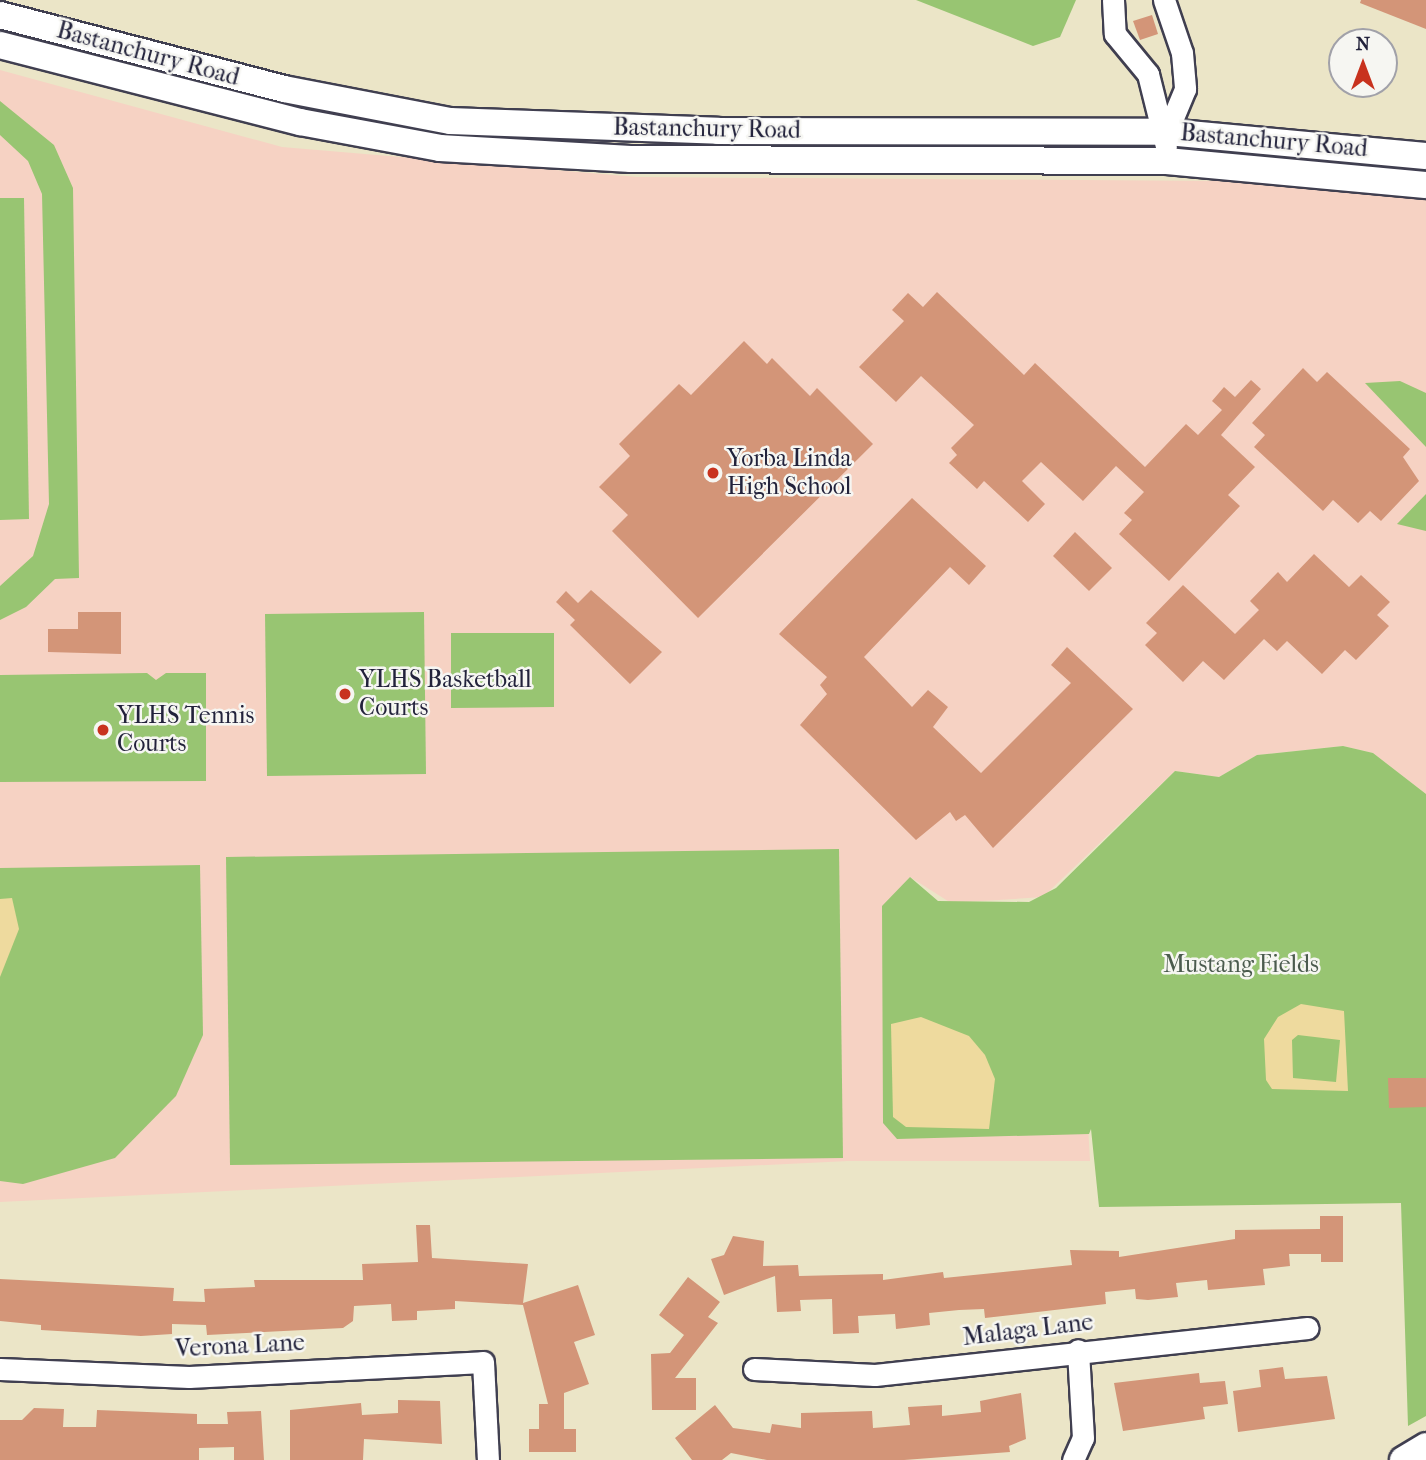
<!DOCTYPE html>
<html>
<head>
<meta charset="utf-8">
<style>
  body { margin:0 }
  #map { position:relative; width:1426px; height:1460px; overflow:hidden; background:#ebe5c7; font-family:"IM FELL French Canon",serif }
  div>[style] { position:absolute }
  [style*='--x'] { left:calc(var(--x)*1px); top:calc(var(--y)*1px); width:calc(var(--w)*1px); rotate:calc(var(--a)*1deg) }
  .built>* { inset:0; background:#f6d2c3 }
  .green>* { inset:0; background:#98c572 }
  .sand>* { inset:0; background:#eeda9e }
  .building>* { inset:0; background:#d39578 }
  .roads { filter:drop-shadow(2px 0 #403f50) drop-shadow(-2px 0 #403f50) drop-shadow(0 2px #403f50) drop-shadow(0 -2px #403f50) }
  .minor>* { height:21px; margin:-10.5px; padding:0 10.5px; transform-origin:10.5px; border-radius:10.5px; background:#fff }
  .major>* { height:26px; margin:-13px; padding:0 13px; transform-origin:13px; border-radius:13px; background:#fff }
  .dots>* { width:19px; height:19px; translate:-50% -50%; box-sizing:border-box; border:4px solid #f6f6f2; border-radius:50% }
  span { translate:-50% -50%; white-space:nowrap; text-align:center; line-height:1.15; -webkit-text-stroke:5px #f6f6f2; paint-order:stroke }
  .street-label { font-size:24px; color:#22223b }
  .poi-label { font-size:24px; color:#22223b }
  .left { translate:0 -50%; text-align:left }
  .park-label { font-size:24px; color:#4b5b4e }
  .north { position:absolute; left:1328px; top:28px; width:70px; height:70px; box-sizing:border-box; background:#f6f6f2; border:2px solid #a1a1a9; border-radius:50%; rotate:0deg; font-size:19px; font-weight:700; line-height:28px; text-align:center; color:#22223b }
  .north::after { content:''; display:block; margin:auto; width:24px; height:32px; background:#c8321e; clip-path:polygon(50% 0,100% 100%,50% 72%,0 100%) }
</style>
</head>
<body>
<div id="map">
  <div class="built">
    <div style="clip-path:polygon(0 70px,282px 147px,637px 177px,1217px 181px,1426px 200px,1426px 794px,1373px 753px,1343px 746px,1257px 755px,1219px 777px,1175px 771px,1043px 897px,951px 903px,910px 877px,883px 906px,1086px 1090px,1090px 1161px,848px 1161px,0 1202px)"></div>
  </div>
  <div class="green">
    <div style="clip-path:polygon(916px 0,1076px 0,1060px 37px,1033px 46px)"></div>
    <div style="clip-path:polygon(0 101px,54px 145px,73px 188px,79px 578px,55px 579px,26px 607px,0 620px,0 586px,33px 556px,49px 504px,42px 194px,28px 161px,0 135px)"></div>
    <div style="clip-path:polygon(0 198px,24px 198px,29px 519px,0 520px)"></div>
    <div style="clip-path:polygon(1400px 381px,1426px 393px,1426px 447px,1365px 383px)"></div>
    <div style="clip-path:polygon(1426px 494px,1426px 531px,1397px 524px)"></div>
    <div style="clip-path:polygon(424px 612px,426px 774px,267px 776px,265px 614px)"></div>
    <div style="clip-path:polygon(451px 633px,554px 633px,554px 707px,451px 708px)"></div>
    <div style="clip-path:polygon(147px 673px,156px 680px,166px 673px,206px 673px,206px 781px,0 782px,0 675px)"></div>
    <div style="clip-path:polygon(1343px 746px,1373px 753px,1426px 794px,1426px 1416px,1408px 1426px,1401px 1203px,1099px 1207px,1091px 1129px,1089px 1134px,897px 1139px,883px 1123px,882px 906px,910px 877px,938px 901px,1029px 902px,1056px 888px,1175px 771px,1219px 777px,1257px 755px)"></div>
    <div style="clip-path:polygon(839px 849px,843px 1158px,230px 1165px,226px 857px)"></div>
    <div style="clip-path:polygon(200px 865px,203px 1035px,176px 1096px,115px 1158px,23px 1184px,0 1181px,0 868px)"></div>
  </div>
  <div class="sand">
    <div style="clip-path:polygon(12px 898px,19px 929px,0 977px,0 899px)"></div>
    <div style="clip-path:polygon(evenodd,1301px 1004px,1344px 1011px,1348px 1091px,1272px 1089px,1266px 1080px,1264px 1039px,1278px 1017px,1301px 1004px,1298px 1035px,1340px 1040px,1336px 1082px,1293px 1078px,1292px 1040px,1298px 1035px)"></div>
    <div style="clip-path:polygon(921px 1017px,969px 1036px,985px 1055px,995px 1079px,989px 1129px,906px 1127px,893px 1117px,891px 1024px)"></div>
  </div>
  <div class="building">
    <div style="clip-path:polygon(1361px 0,1426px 0,1426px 29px,1360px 3px)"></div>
    <div style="clip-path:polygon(1152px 15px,1158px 34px,1140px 40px,1133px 21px)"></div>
    <div style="clip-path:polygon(937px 292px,1024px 375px,1035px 363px,1145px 467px,1186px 424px,1198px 435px,1222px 410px,1212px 401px,1224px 387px,1235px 397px,1251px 380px,1261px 389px,1221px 435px,1255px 467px,1228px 495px,1240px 506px,1169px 581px,1119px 534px,1132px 520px,1124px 513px,1144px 492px,1116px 466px,1083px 501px,1041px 462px,1022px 481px,1045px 504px,1028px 522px,984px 481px,977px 489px,949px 463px,957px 455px,951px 448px,974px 425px,921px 376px,896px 402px,859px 367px,904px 321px,892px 310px,908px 293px,923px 307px)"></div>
    <div style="clip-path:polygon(744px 341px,767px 364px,772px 358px,810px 396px,817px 388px,873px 444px,698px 618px,612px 531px,628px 515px,599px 487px,630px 456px,619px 444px,679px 384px,691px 395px)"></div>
    <div style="clip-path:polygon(1303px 368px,1317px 382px,1327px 372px,1410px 449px,1403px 457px,1419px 481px,1381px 521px,1370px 511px,1358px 523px,1333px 500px,1323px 511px,1254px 447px,1265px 435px,1252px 423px)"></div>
    <div style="clip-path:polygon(912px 498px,986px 566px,969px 585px,950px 567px,864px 657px,912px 707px,928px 690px,948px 707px,933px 727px,981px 773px,1071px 683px,1051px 665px,1067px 647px,1133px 709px,993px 848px,965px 815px,956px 821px,950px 812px,916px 840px,800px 725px,827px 694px,820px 685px,827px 677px,779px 634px)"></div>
    <div style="clip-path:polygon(1075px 532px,1112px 568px,1089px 591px,1053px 556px)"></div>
    <div style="clip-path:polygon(1314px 554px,1349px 587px,1361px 575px,1390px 602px,1377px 615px,1389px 626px,1356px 660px,1345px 650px,1322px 674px,1287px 641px,1277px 651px,1264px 639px,1224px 680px,1203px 661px,1183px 682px,1145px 645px,1157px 633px,1146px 623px,1183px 585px,1235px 634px,1259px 610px,1250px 601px,1278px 572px,1287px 582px)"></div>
    <div style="clip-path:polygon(591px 590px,662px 652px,630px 684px,570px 625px,575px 620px,556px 602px,566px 591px,578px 603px)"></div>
    <div style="clip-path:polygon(78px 612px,121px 612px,121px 654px,48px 652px,48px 629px,78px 629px)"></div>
    <div style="clip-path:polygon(1388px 1078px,1426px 1078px,1426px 1107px,1389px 1108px)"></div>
    <div style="clip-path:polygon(1320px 1216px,1343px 1216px,1343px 1262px,1321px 1262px,1321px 1254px,1289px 1254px,1290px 1266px,1263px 1269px,1265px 1285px,1208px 1290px,1207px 1280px,1176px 1283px,1178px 1297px,1148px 1300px,1136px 1299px,1135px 1289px,1105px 1292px,1106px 1304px,985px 1318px,984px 1309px,959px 1310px,929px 1313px,930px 1325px,896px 1329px,895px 1314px,858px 1316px,859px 1333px,833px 1334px,832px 1299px,800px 1300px,801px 1311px,777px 1312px,775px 1276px,724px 1295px,711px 1259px,724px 1255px,733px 1236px,764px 1241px,763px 1266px,798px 1265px,799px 1276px,883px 1274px,883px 1280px,943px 1272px,944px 1278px,1072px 1265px,1070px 1250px,1119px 1251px,1119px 1257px,1235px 1239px,1235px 1230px,1320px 1229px)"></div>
    <div style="clip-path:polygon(416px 1225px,430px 1225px,432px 1258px,528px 1264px,523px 1303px,578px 1285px,595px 1335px,574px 1342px,589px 1384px,564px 1393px,564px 1429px,576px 1429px,576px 1452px,529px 1452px,529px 1429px,539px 1429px,539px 1404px,548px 1404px,523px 1305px,455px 1301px,455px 1309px,417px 1311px,417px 1320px,392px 1321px,391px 1304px,354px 1306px,353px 1321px,343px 1328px,207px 1335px,206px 1325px,172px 1324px,172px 1334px,141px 1336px,41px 1330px,41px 1325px,0 1321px,0 1279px,174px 1288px,173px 1301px,205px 1302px,204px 1289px,255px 1287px,254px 1280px,363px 1280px,362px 1264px,418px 1262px)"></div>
    <div style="clip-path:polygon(688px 1277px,720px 1302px,708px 1317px,718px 1323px,675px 1378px,696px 1378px,696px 1410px,652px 1410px,651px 1354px,670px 1353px,684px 1335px,659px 1315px)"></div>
    <div style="clip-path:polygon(1283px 1367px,1285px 1379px,1327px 1376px,1335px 1419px,1238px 1432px,1233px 1391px,1261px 1387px,1259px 1370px)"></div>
    <div style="clip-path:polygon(1199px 1373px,1200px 1383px,1225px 1381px,1228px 1404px,1203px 1407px,1205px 1419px,1123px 1431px,1114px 1383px)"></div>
    <div style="clip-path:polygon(1021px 1393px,1026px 1439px,1009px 1446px,1010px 1452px,904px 1460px,767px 1460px,731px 1453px,722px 1460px,692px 1460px,675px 1438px,715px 1405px,733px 1428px,770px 1433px,772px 1424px,801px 1428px,801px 1413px,872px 1411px,873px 1428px,910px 1425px,908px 1407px,942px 1405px,942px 1416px,981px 1412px,980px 1401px)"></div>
    <div style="clip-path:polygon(398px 1400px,440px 1401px,442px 1444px,364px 1439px,363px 1460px,290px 1460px,290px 1410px,361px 1403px,362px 1415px,398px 1413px)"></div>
    <div style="clip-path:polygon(34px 1408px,64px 1409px,63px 1427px,96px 1427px,97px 1410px,197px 1414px,197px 1424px,228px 1424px,227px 1412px,261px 1411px,264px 1460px,234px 1460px,234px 1447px,199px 1448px,199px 1460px,0 1460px,0 1420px,22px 1420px)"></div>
  </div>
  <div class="roads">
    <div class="minor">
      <div style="--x:1113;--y:0;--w:34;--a:87"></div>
      <div style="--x:1115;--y:34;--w:52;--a:50.5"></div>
      <div style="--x:1148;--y:74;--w:74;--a:76"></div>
      <div style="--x:1164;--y:0;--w:56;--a:71.2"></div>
      <div style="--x:1182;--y:53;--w:36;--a:85"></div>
      <div style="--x:1185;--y:89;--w:47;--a:112.7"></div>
      <div style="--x:0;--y:1369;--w:189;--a:2.4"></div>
      <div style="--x:189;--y:1377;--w:294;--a:-2.9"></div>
      <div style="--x:483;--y:1362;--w:98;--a:87.1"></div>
      <div style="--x:754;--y:1369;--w:121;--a:2.8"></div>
      <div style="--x:875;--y:1375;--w:435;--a:-6.2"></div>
      <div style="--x:1073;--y:1460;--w:24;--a:-66"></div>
      <div style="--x:1083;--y:1438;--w:88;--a:-93.3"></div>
    </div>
    <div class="major">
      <div style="--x:0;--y:15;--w:293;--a:14.6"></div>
      <div style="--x:284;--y:89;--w:169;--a:10.9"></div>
      <div style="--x:450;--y:121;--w:268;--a:2.1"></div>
      <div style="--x:718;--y:131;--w:449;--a:0.1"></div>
      <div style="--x:1167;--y:132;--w:260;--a:5.3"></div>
      <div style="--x:0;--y:45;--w:310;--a:14.4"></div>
      <div style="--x:300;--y:122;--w:142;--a:10.5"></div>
      <div style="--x:440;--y:148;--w:191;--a:3.3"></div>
      <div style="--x:631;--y:159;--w:535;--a:0.21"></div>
      <div style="--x:1166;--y:161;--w:261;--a:5.3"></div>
      <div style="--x:1403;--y:1460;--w:27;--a:-31"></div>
    </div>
  </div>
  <div class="dots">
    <div style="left:713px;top:473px;background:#c8321e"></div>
    <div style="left:345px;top:694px;background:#c8321e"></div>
    <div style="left:103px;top:730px;background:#c8321e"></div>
  </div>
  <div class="street-label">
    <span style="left:148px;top:54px;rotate:15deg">Bastanchury Road</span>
    <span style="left:707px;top:129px;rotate:1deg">Bastanchury Road</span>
    <span style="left:1274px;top:141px;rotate:5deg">Bastanchury Road</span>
    <span style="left:1028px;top:1330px;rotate:-7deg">Malaga Lane</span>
    <span style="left:240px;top:1346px;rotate:-3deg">Verona Lane</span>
  </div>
  <div class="poi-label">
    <span class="left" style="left:727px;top:473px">Yorba Linda<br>High School</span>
    <span class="left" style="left:359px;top:694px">YLHS Basketball<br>Courts</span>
    <span class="left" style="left:117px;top:730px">YLHS Tennis<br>Courts</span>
  </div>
  <div class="park-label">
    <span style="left:1241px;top:965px">Mustang Fields</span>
  </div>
  <div class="north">N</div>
</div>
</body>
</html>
